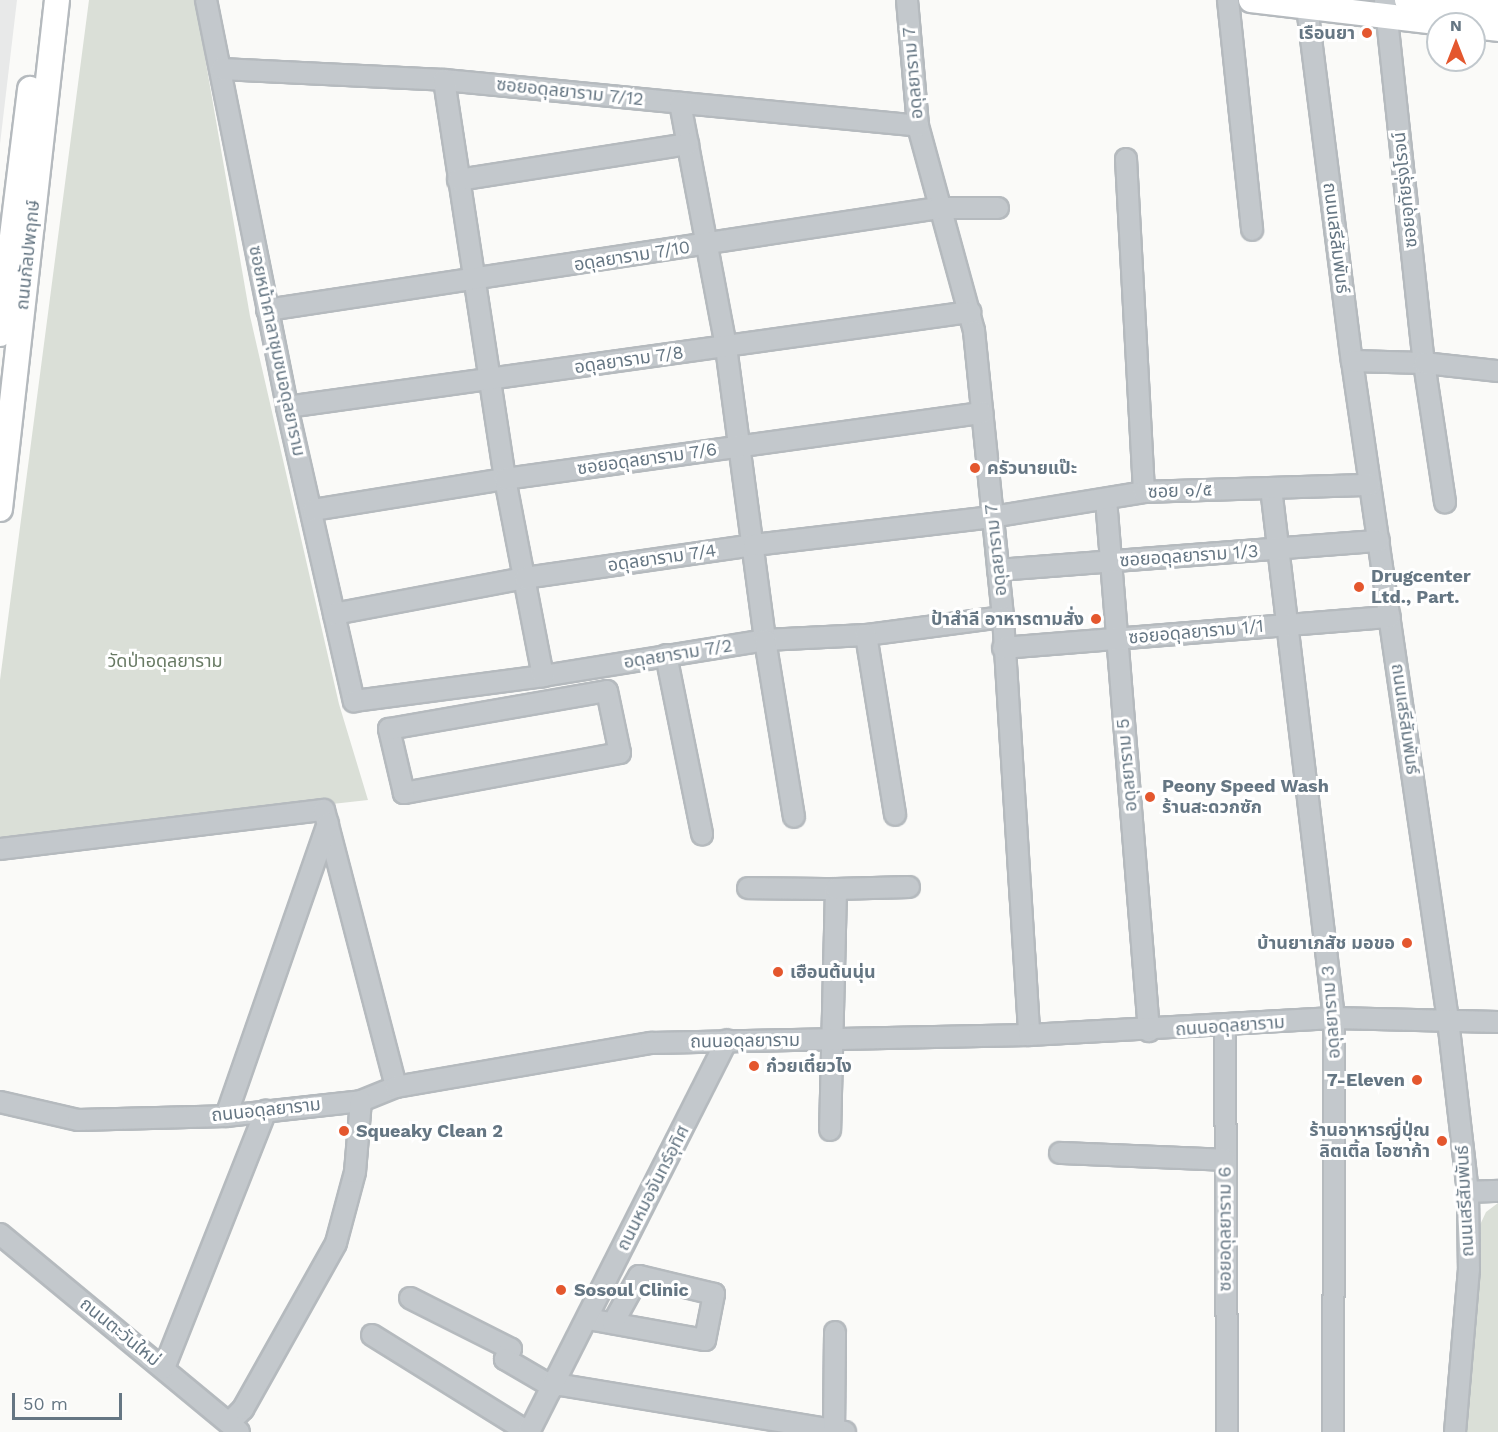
<!DOCTYPE html>
<html>
<head>
<meta charset="utf-8">
<style>
  body { margin:0 }
  #map { position:relative; width:1498px; height:1432px; overflow:hidden; background:#fafaf8; font-family:"Work Sans","Noto Sans Thai",sans-serif }
  div>[style] { position:absolute }
  [style*='--x'] { left:calc(var(--x)*1px); top:calc(var(--y)*1px); width:calc(var(--w)*1px); rotate:calc(var(--a)*1deg) }
  .built>* { inset:0; background:#e8e9e9 }
  .green>* { inset:0; background:#dadfd7 }
  .roads { filter:drop-shadow(2px 0 #b5babe) drop-shadow(-2px 0 #b5babe) drop-shadow(0 2px #b5babe) drop-shadow(0 -2px #b5babe) }
  .minor>* { height:20px; margin:-10px; padding:0 10px; transform-origin:10px; border-radius:10px; background:#c3c8cc }
  .major>* { height:24px; margin:-12px; padding:0 12px; transform-origin:12px; border-radius:12px; background:#fff }
  .dots>* { width:16px; height:16px; translate:-50% -50%; box-sizing:border-box; border:3px solid #fff; border-radius:50% }
  span { translate:-50% -50%; white-space:nowrap; text-align:center; line-height:1.15; -webkit-text-stroke:6px #fff; paint-order:stroke }
  .poi-label { font-size:18px; color:#657683; font-weight:700 }
  .right { translate:-100% -50%; text-align:right }
  .left { translate:0 -50%; text-align:left }
  .street-label { font-size:18px; color:#657683 }
  .park-label { font-size:18px; color:#687a64 }
  .north { position:absolute; left:1426px; top:12px; width:60px; height:60px; box-sizing:border-box; background:#fff; border:2px solid #c1c8cd; border-radius:50%; rotate:0deg; font-size:16px; font-weight:700; line-height:24px; text-align:center; color:#657683 }
  .north::after { content:''; display:block; margin:auto; width:21px; height:27px; background:#e4572e; clip-path:polygon(50% 0,100% 100%,50% 72%,0 100%) }
  .scale { position:absolute; left:12px; top:1393px; width:110px; height:27px; box-sizing:border-box; border:3px solid #657683; border-top:0; padding-left:8px; font-size:18px; line-height:21px; white-space:nowrap; color:#657683; -webkit-text-stroke:4px #fff; paint-order:stroke }
</style>
</head>
<body>
<div id="map">
  <div class="built">
    <div style="clip-path:polygon(0 0,17px 0,0 144px)"></div>
  </div>
  <div class="green">
    <div style="clip-path:polygon(89px 0,195px 0,250px 316px,339px 704px,368px 800px,0 841px,0 680px)"></div>
    <div style="clip-path:polygon(1498px 1203px,1498px 1432px,1456px 1432px,1479px 1227px,1486px 1212px)"></div>
  </div>
  <div class="roads">
    <div class="minor">
      <div style="--x:206;--y:0;--w:415;--a:78.7"></div>
      <div style="--x:287;--y:407;--w:302;--a:77.2"></div>
      <div style="--x:354;--y:701;--w:191;--a:-7.5"></div>
      <div style="--x:543;--y:676;--w:225;--a:-9.2"></div>
      <div style="--x:765;--y:640;--w:101;--a:-2.8"></div>
      <div style="--x:866;--y:635;--w:138;--a:-7.5"></div>
      <div style="--x:907;--y:0;--w:126;--a:85"></div>
      <div style="--x:918;--y:126;--w:213;--a:74.7"></div>
      <div style="--x:974;--y:331;--w:287;--a:84.2"></div>
      <div style="--x:1003;--y:617;--w:419;--a:86.4"></div>
      <div style="--x:1228;--y:0;--w:231;--a:84"></div>
      <div style="--x:1385;--y:0;--w:365;--a:83.9"></div>
      <div style="--x:1424;--y:363;--w:141;--a:81.4"></div>
      <div style="--x:1307;--y:7;--w:357;--a:82.8"></div>
      <div style="--x:1352;--y:361;--w:666;--a:81.71"></div>
      <div style="--x:1448;--y:1020;--w:173;--a:83.4"></div>
      <div style="--x:1468;--y:1192;--w:77;--a:89.3"></div>
      <div style="--x:1469;--y:1269;--w:164;--a:94.9"></div>
      <div style="--x:221;--y:69;--w:223;--a:2.8"></div>
      <div style="--x:444;--y:80;--w:476;--a:5.5"></div>
      <div style="--x:444;--y:80;--w:404;--a:81.3"></div>
      <div style="--x:505;--y:479;--w:201;--a:79.1"></div>
      <div style="--x:680;--y:103;--w:248;--a:79.3"></div>
      <div style="--x:726;--y:347;--w:296;--a:82.4"></div>
      <div style="--x:765;--y:640;--w:179;--a:80.7"></div>
      <div style="--x:1126;--y:159;--w:333;--a:86.9"></div>
      <div style="--x:458;--y:180;--w:233;--a:-8.9"></div>
      <div style="--x:267;--y:310;--w:679;--a:-8.64"></div>
      <div style="--x:938;--y:208;--w:60;--a:0"></div>
      <div style="--x:1352;--y:361;--w:72;--a:1.6"></div>
      <div style="--x:1424;--y:363;--w:74;--a:6.2"></div>
      <div style="--x:287;--y:407;--w:690;--a:-7.92"></div>
      <div style="--x:1271;--y:488;--w:534;--a:83.22"></div>
      <div style="--x:1334;--y:1018;--w:414;--a:90.1"></div>
      <div style="--x:1106;--y:499;--w:534;--a:85.38"></div>
      <div style="--x:313;--y:510;--w:194;--a:-9.2"></div>
      <div style="--x:505;--y:479;--w:482;--a:-7.9"></div>
      <div style="--x:998;--y:570;--w:382;--a:-4.4"></div>
      <div style="--x:334;--y:614;--w:194;--a:-10.7"></div>
      <div style="--x:525;--y:578;--w:231;--a:-8.2"></div>
      <div style="--x:754;--y:545;--w:240;--a:-6.7"></div>
      <div style="--x:992;--y:517;--w:154;--a:-9.3"></div>
      <div style="--x:1144;--y:492;--w:226;--a:-1.8"></div>
      <div style="--x:866;--y:635;--w:182;--a:80.8"></div>
      <div style="--x:1003;--y:648;--w:388;--a:-4.6"></div>
      <div style="--x:666;--y:655;--w:183;--a:78.6"></div>
      <div style="--x:607;--y:691;--w:63;--a:78.2"></div>
      <div style="--x:620;--y:753;--w:220;--a:169.5"></div>
      <div style="--x:404;--y:793;--w:66;--a:-103.2"></div>
      <div style="--x:389;--y:729;--w:221;--a:-9.9"></div>
      <div style="--x:0;--y:849;--w:326;--a:-6.9"></div>
      <div style="--x:324;--y:810;--w:286;--a:75.4"></div>
      <div style="--x:748;--y:888;--w:88;--a:0.7"></div>
      <div style="--x:836;--y:889;--w:241;--a:91.4"></div>
      <div style="--x:836;--y:889;--w:73;--a:-1.6"></div>
      <div style="--x:1225;--y:1027;--w:405;--a:89.7"></div>
      <div style="--x:0;--y:1102;--w:80;--a:13"></div>
      <div style="--x:78;--y:1120;--w:148;--a:-1.5"></div>
      <div style="--x:226;--y:1116;--w:136;--a:-6.3"></div>
      <div style="--x:361;--y:1101;--w:38;--a:-22"></div>
      <div style="--x:396;--y:1087;--w:259;--a:-9.8"></div>
      <div style="--x:651;--y:1043;--w:378;--a:-1.2"></div>
      <div style="--x:1029;--y:1035;--w:305;--a:-3.2"></div>
      <div style="--x:1334;--y:1018;--w:164;--a:1.4"></div>
      <div style="--x:226;--y:1116;--w:310;--a:-70.8"></div>
      <div style="--x:1060;--y:1153;--w:165;--a:2.4"></div>
      <div style="--x:1468;--y:1192;--w:30;--a:-2"></div>
      <div style="--x:0;--y:1234;--w:310;--a:39.6"></div>
      <div style="--x:410;--y:1298;--w:113;--a:26.8"></div>
      <div style="--x:511;--y:1349;--w:12;--a:121"></div>
      <div style="--x:505;--y:1359;--w:56;--a:30.3"></div>
      <div style="--x:588;--y:1319;--w:119;--a:10.2"></div>
      <div style="--x:705;--y:1340;--w:47;--a:-78.9"></div>
      <div style="--x:714;--y:1294;--w:77;--a:-166.5"></div>
      <div style="--x:639;--y:1276;--w:54;--a:119"></div>
      <div style="--x:372;--y:1335;--w:184;--a:31.9"></div>
      <div style="--x:164;--y:1368;--w:277;--a:-68.4"></div>
      <div style="--x:555;--y:1384;--w:294;--a:9.4"></div>
      <div style="--x:229;--y:1423;--w:20;--a:-45"></div>
      <div style="--x:243;--y:1409;--w:190;--a:-60.7"></div>
      <div style="--x:336;--y:1243;--w:73;--a:-75"></div>
      <div style="--x:355;--y:1172;--w:71;--a:-85.2"></div>
      <div style="--x:834;--y:1430;--w:98;--a:-89.4"></div>
      <div style="--x:529;--y:1432;--w:439;--a:-63.2"></div>
    </div>
    <div class="major">
      <div style="--x:1251;--y:0;--w:202;--a:6.8"></div>
      <div style="--x:1407;--y:0;--w:92;--a:6.9"></div>
      <div style="--x:1474;--y:26;--w:24;--a:7"></div>
      <div style="--x:0;--y:334;--w:247;--a:-83"></div>
      <div style="--x:0;--y:509;--w:512;--a:-83.61"></div>
    </div>
  </div>
  <div class="dots">
    <div style="left:1367px;top:33px;background:#e4572e"></div>
    <div style="left:975px;top:468px;background:#e4572e"></div>
    <div style="left:1359px;top:587px;background:#e4572e"></div>
    <div style="left:1096px;top:619px;background:#e4572e"></div>
    <div style="left:1150px;top:797px;background:#e4572e"></div>
    <div style="left:1407px;top:943px;background:#e4572e"></div>
    <div style="left:778px;top:972px;background:#e4572e"></div>
    <div style="left:754px;top:1066px;background:#e4572e"></div>
    <div style="left:1417px;top:1080px;background:#e4572e"></div>
    <div style="left:344px;top:1131px;background:#e4572e"></div>
    <div style="left:1442px;top:1141px;background:#e4572e"></div>
    <div style="left:561px;top:1290px;background:#e4572e"></div>
  </div>
  <div class="poi-label">
    <span class="right" style="left:1355px;top:33px">เรือนยา</span>
    <span class="left" style="left:987px;top:468px">ครัวนายแป๊ะ</span>
    <span class="left" style="left:1371px;top:587px">Drugcenter<br>Ltd., Part.</span>
    <span class="right" style="left:1084px;top:619px">ป้าสำลี อาหารตามสั่ง</span>
    <span class="left" style="left:1162px;top:797px">Peony Speed Wash<br>ร้านสะดวกซัก</span>
    <span class="right" style="left:1395px;top:943px">บ้านยาเภสัช มอขอ</span>
    <span class="left" style="left:790px;top:972px">เฮือนต้นนุ่น</span>
    <span class="left" style="left:766px;top:1066px">ก๋วยเตี๋ยวไง</span>
    <span class="right" style="left:1405px;top:1080px">7-Eleven</span>
    <span class="left" style="left:356px;top:1131px">Squeaky Clean 2</span>
    <span class="right" style="left:1430px;top:1141px">ร้านอาหารญี่ปุ่ณ<br>ลิตเติ้ล โอซาก้า</span>
    <span class="left" style="left:574px;top:1290px">Sosoul Clinic</span>
  </div>
  <div class="street-label">
    <span style="left:913px;top:73px;rotate:-95deg">อดุลยาราม 7</span>
    <span style="left:570px;top:92px;rotate:6deg">ซอยอดุลยาราม 7/12</span>
    <span style="left:1405px;top:190px;rotate:-96deg">ซอยอุทัยรุ่งโรจน์</span>
    <span style="left:1336px;top:238px;rotate:83deg">ถนนเสรีสัมพันธ์</span>
    <span style="left:28px;top:255px;rotate:-84deg">ถนนกัลปพฤกษ์</span>
    <span style="left:632px;top:256px;rotate:-9deg">อดุลยาราม 7/10</span>
    <span style="left:277px;top:351px;rotate:78deg">ซอยหน้าศาลาชุมชนอดุลยาราม</span>
    <span style="left:629px;top:360px;rotate:-8deg">อดุลยาราม 7/8</span>
    <span style="left:647px;top:459px;rotate:-8deg">ซอยอดุลยาราม 7/6</span>
    <span style="left:1180px;top:491px;rotate:-2deg">ซอย ๑/๕</span>
    <span style="left:996px;top:550px;rotate:-96deg">อดุลยาราม 7</span>
    <span style="left:1189px;top:556px;rotate:-4deg">ซอยอดุลยาราม 1/3</span>
    <span style="left:662px;top:558px;rotate:-8deg">อดุลยาราม 7/4</span>
    <span style="left:1196px;top:632px;rotate:-5deg">ซอยอดุลยาราม 1/1</span>
    <span style="left:678px;top:654px;rotate:-9deg">อดุลยาราม 7/2</span>
    <span style="left:1405px;top:719px;rotate:82deg">ถนนเสรีสัมพันธ์</span>
    <span style="left:1127px;top:765px;rotate:-95deg">อดุลยาราม 5</span>
    <span style="left:1331px;top:1012px;rotate:-94deg">อดุลยาราม 3</span>
    <span style="left:1230px;top:1026px;rotate:-4deg">ถนนอดุลยาราม</span>
    <span style="left:745px;top:1041px;rotate:-1deg">ถนนอดุลยาราม</span>
    <span style="left:266px;top:1110px;rotate:-6deg">ถนนอดุลยาราม</span>
    <span style="left:653px;top:1188px;rotate:-63deg">ถนนหมอจันทร์อุทิศ</span>
    <span style="left:1465px;top:1201px;rotate:-93deg">ถนนเสรีสัมพันธ์</span>
    <span style="left:1225px;top:1229px;rotate:-90deg">ซอยอดุลยาราม 6</span>
    <span style="left:120px;top:1332px;rotate:39deg">ถนนตะวันใหม่</span>
  </div>
  <div class="park-label">
    <span style="left:165px;top:661px">วัดป่าอดุลยาราม</span>
  </div>
  <div class="north">N</div>
  <div class="scale">50 m</div>
</div>
</body>
</html>
